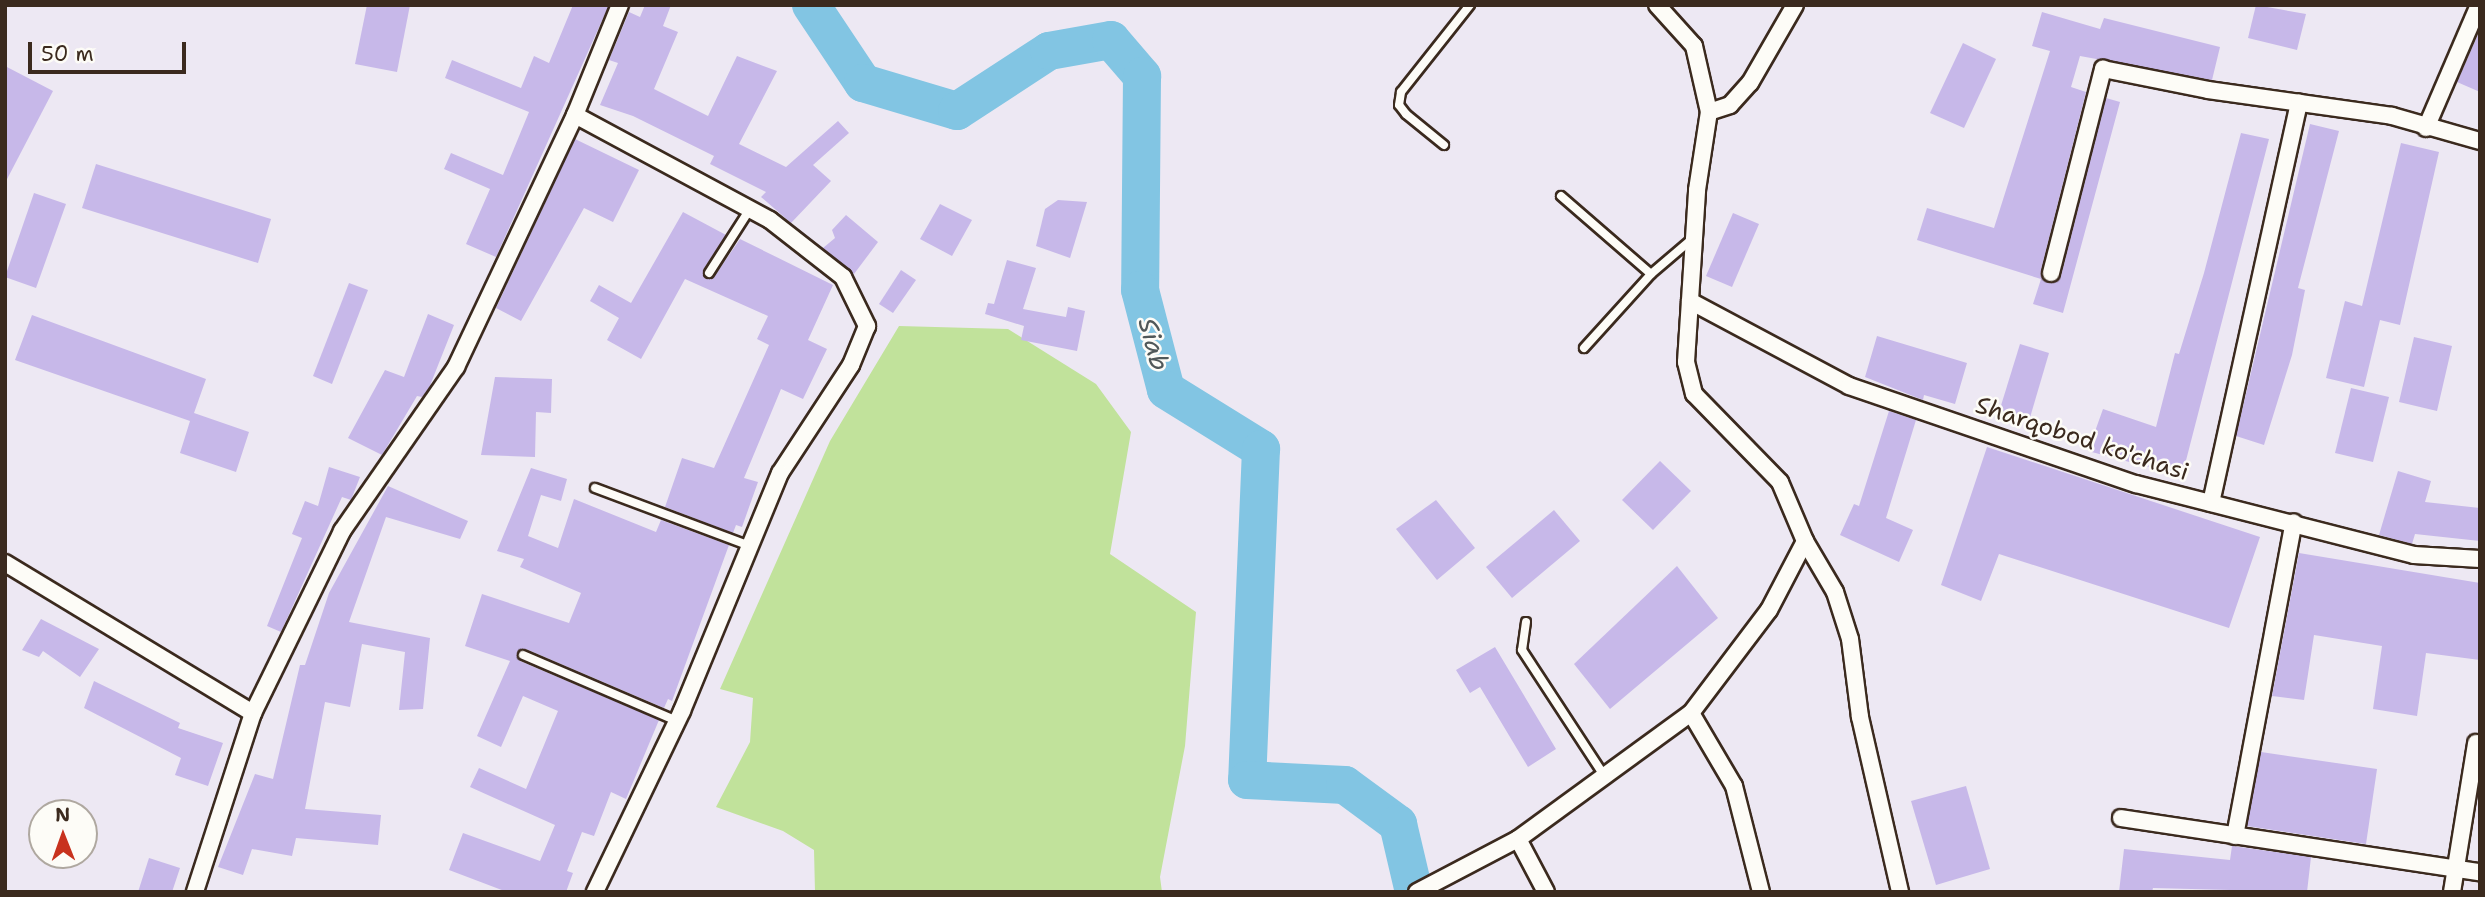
<!DOCTYPE html>
<html>
<head>
<meta charset="utf-8">
<style>
  body { margin:0 }
  #map { position:relative; width:2485px; height:897px; overflow:hidden; background:#ede8f3; font-family:"Shantell Sans",sans-serif }
  div>[style] { position:absolute }
  [style*='--x'] { left:calc(var(--x)*1px); top:calc(var(--y)*1px); width:calc(var(--w)*1px); rotate:calc(var(--a)*1deg) }
  .green>* { inset:0; background:#c1e29b }
  .river>* { height:38px; margin:-19px; padding:0 19px; transform-origin:19px; border-radius:19px; background:#82c5e3 }
  .building>* { inset:0; background:#c7b8e9 }
  .roads { filter:drop-shadow(2px 0 #3b2a1e) drop-shadow(-2px 0 #3b2a1e) drop-shadow(0 2px #3b2a1e) drop-shadow(0 -2px #3b2a1e) }
  .lane>* { height:8px; margin:-4px; padding:0 4px; transform-origin:4px; border-radius:4px; background:#fdfcf7 }
  .street>* { height:16px; margin:-8px; padding:0 8px; transform-origin:8px; border-radius:8px; background:#fdfcf7 }
  span { translate:-50% -50%; white-space:nowrap; text-align:center; line-height:1.15; -webkit-text-stroke:5px #fdfcf7; paint-order:stroke }
  .street-label { font-size:24px; color:#3b2a1e }
  .water-label { font-size:26px; color:#505859; font-style:italic }
  .frame { position:absolute; inset:0; border:7px solid #3b2a1e; pointer-events:none }
  .north { position:absolute; left:28px; top:799px; width:70px; height:70px; box-sizing:border-box; background:#fdfcf7; border:2px solid #afa8a0; border-radius:50%; rotate:359deg; font-size:19px; font-weight:700; line-height:28px; text-align:center; color:#3b2a1e }
  .north::after { content:''; display:block; margin:auto; width:24px; height:32px; background:#c8321e; clip-path:polygon(50% 0,100% 100%,50% 72%,0 100%) }
  .scale { position:absolute; left:28px; top:42px; width:158px; height:32px; box-sizing:border-box; border:4px solid #3b2a1e; border-top:0; padding-left:9px; font-size:21px; line-height:24px; white-space:nowrap; color:#3b2a1e; -webkit-text-stroke:5px #fdfcf7; paint-order:stroke }
</style>
</head>
<body>
<div id="map">
  <div class="green">
    <div style="clip-path:polygon(899px 326px,1008px 329px,1096px 384px,1131px 432px,1110px 554px,1196px 612px,1185px 746px,1160px 877px,1162px 892px,815px 892px,814px 850px,783px 831px,716px 807px,750px 742px,753px 698px,720px 689px,830px 441px)"></div>
  </div>
  <div class="river">
    <div style="--x:811;--y:5;--w:94;--a:56.3"></div>
    <div style="--x:863;--y:83;--w:98;--a:16.6"></div>
    <div style="--x:957;--y:111;--w:110;--a:-33.1"></div>
    <div style="--x:1049;--y:51;--w:63;--a:-10.1"></div>
    <div style="--x:1111;--y:40;--w:48;--a:49.3"></div>
    <div style="--x:1142;--y:76;--w:214;--a:90.5"></div>
    <div style="--x:1140;--y:290;--w:103;--a:75.4"></div>
    <div style="--x:1166;--y:390;--w:112;--a:31.8"></div>
    <div style="--x:1261;--y:449;--w:331;--a:92.4"></div>
    <div style="--x:1247;--y:780;--w:98;--a:2.9"></div>
    <div style="--x:1345;--y:785;--w:66;--a:36.3"></div>
    <div style="--x:1398;--y:824;--w:70;--a:76.8"></div>
  </div>
  <div class="building">
    <div style="clip-path:polygon(367px 5px,410px 5px,397px 72px,355px 64px)"></div>
    <div style="clip-path:polygon(573px 5px,609px 5px,496px 257px,466px 244px,490px 189px,444px 169px,451px 153px,503px 175px,529px 112px,445px 78px,452px 60px,521px 88px,534px 56px,549px 63px)"></div>
    <div style="clip-path:polygon(645px 5px,671px 5px,663px 26px,678px 32px,654px 89px,708px 116px,737px 56px,777px 71px,739px 144px,786px 167px,838px 121px,849px 133px,813px 165px,831px 181px,791px 223px,761px 197px,766px 192px,710px 164px,714px 156px,633px 116px,600px 105px,618px 63px,609px 60px,629px 12px,640px 17px)"></div>
    <div style="clip-path:polygon(2256px 5px,2306px 14px,2297px 50px,2248px 38px)"></div>
    <div style="clip-path:polygon(2042px 12px,2100px 29px,2104px 18px,2220px 47px,2212px 80px,2080px 56px,2071px 87px,2086px 92px,2041px 270px,2048px 283px,2061px 276px,2106px 98px,2120px 102px,2063px 313px,2033px 304px,2041px 279px,1917px 240px,1927px 208px,1994px 228px,2050px 51px,2032px 46px)"></div>
    <div style="clip-path:polygon(2480px 30px,2480px 92px,2457px 82px)"></div>
    <div style="clip-path:polygon(1963px 43px,1996px 59px,1964px 128px,1930px 113px)"></div>
    <div style="clip-path:polygon(5px 66px,53px 91px,5px 183px)"></div>
    <div style="clip-path:polygon(2310px 124px,2339px 131px,2298px 288px,2305px 290px,2292px 355px,2264px 445px,2236px 436px)"></div>
    <div style="clip-path:polygon(2241px 133px,2269px 139px,2182px 476px,2088px 451px,2103px 409px,2156px 427px,2175px 353px,2179px 354px,2204px 273px)"></div>
    <div style="clip-path:polygon(575px 139px,639px 170px,613px 222px,584px 208px,521px 321px,496px 308px)"></div>
    <div style="clip-path:polygon(2401px 143px,2439px 152px,2400px 325px,2380px 320px,2364px 387px,2326px 378px,2345px 301px,2362px 306px)"></div>
    <div style="clip-path:polygon(96px 164px,271px 219px,258px 263px,82px 208px)"></div>
    <div style="clip-path:polygon(34px 193px,66px 204px,36px 288px,5px 277px)"></div>
    <div style="clip-path:polygon(1058px 200px,1087px 202px,1070px 258px,1036px 246px,1045px 209px)"></div>
    <div style="clip-path:polygon(940px 204px,972px 220px,952px 256px,920px 239px)"></div>
    <div style="clip-path:polygon(683px 212px,726px 235px,703px 270px,706px 279px,714px 277px,740px 239px,833px 285px,808px 340px,827px 349px,803px 399px,781px 389px,744px 478px,758px 482px,742px 527px,736px 525px,733px 533px,665px 507px,682px 458px,714px 468px,769px 345px,757px 339px,768px 316px,685px 279px,641px 359px,607px 340px,619px 318px,590px 301px,599px 285px,631px 303px)"></div>
    <div style="clip-path:polygon(1733px 213px,1759px 224px,1732px 287px,1706px 276px)"></div>
    <div style="clip-path:polygon(846px 215px,878px 242px,854px 274px,823px 248px,835px 238px,832px 230px)"></div>
    <div style="clip-path:polygon(1007px 260px,1036px 268px,1023px 309px,1066px 317px,1068px 307px,1085px 311px,1077px 351px,1021px 340px,1024px 326px,985px 314px,988px 303px,994px 304px)"></div>
    <div style="clip-path:polygon(901px 270px,916px 280px,893px 313px,879px 304px)"></div>
    <div style="clip-path:polygon(349px 283px,368px 290px,332px 384px,313px 376px)"></div>
    <div style="clip-path:polygon(428px 314px,454px 325px,429px 388px,422px 397px,417px 396px,382px 455px,348px 438px,385px 370px,404px 377px)"></div>
    <div style="clip-path:polygon(32px 315px,206px 379px,194px 413px,249px 432px,236px 472px,180px 453px,190px 421px,15px 360px)"></div>
    <div style="clip-path:polygon(1877px 336px,1967px 363px,1955px 404px,1924px 395px,1923px 400px,1865px 377px)"></div>
    <div style="clip-path:polygon(2414px 337px,2452px 346px,2437px 411px,2399px 402px)"></div>
    <div style="clip-path:polygon(2020px 344px,2049px 353px,2029px 421px,1999px 412px)"></div>
    <div style="clip-path:polygon(495px 377px,552px 379px,551px 413px,536px 412px,535px 457px,481px 455px)"></div>
    <div style="clip-path:polygon(2351px 388px,2389px 397px,2373px 462px,2335px 453px)"></div>
    <div style="clip-path:polygon(1889px 411px,1916px 420px,1886px 518px,1913px 530px,1899px 562px,1840px 535px,1854px 504px,1859px 506px)"></div>
    <div style="clip-path:polygon(1987px 447px,2260px 537px,2229px 628px,1999px 554px,1981px 601px,1941px 585px)"></div>
    <div style="clip-path:polygon(1660px 461px,1691px 491px,1653px 530px,1622px 500px)"></div>
    <div style="clip-path:polygon(329px 467px,360px 477px,351px 500px,342px 497px,281px 632px,267px 626px,302px 538px,292px 534px,305px 501px,318px 506px)"></div>
    <div style="clip-path:polygon(531px 468px,567px 479px,561px 501px,541px 495px,528px 536px,558px 548px,574px 499px,656px 532px,661px 520px,729px 545px,672px 701px,668px 699px,664px 708px,526px 649px,517px 652px,520px 661px,659px 720px,626px 799px,611px 792px,594px 836px,582px 832px,567px 871px,573px 873px,566px 892px,507px 892px,449px 870px,463px 833px,540px 861px,555px 825px,470px 787px,479px 768px,526px 789px,558px 711px,523px 696px,501px 747px,477px 736px,510px 661px,465px 646px,482px 594px,569px 623px,581px 593px,520px 567px,524px 559px,497px 551px)"></div>
    <div style="clip-path:polygon(2398px 471px,2431px 481px,2425px 502px,2480px 508px,2480px 541px,2415px 534px,2412px 544px,2379px 535px)"></div>
    <div style="clip-path:polygon(388px 486px,468px 521px,460px 539px,386px 517px,349px 622px,430px 638px,423px 709px,399px 710px,405px 652px,362px 644px,350px 707px,325px 702px,305px 809px,381px 815px,378px 845px,296px 838px,292px 856px,252px 849px,243px 875px,218px 867px,255px 774px,273px 779px,300px 665px,305px 665px,329px 593px)"></div>
    <div style="clip-path:polygon(1436px 500px,1475px 548px,1437px 580px,1396px 529px)"></div>
    <div style="clip-path:polygon(1554px 510px,1580px 541px,1512px 598px,1486px 567px)"></div>
    <div style="clip-path:polygon(2299px 553px,2480px 583px,2480px 660px,2426px 653px,2417px 716px,2373px 709px,2382px 646px,2314px 635px,2304px 700px,2272px 696px)"></div>
    <div style="clip-path:polygon(1677px 566px,1718px 618px,1610px 709px,1574px 664px)"></div>
    <div style="clip-path:polygon(41px 619px,99px 649px,80px 677px,43px 651px,39px 657px,22px 650px)"></div>
    <div style="clip-path:polygon(1495px 647px,1556px 749px,1528px 767px,1480px 687px,1470px 693px,1456px 670px)"></div>
    <div style="clip-path:polygon(94px 681px,180px 723px,178px 728px,223px 743px,208px 786px,175px 775px,181px 758px,84px 708px)"></div>
    <div style="clip-path:polygon(2261px 752px,2377px 769px,2366px 844px,2247px 826px)"></div>
    <div style="clip-path:polygon(1966px 786px,1990px 869px,1936px 885px,1911px 801px)"></div>
    <div style="clip-path:polygon(2232px 846px,2311px 857px,2307px 892px,2153px 888px,2152px 892px,2119px 892px,2124px 849px,2230px 860px)"></div>
    <div style="clip-path:polygon(149px 858px,180px 868px,172px 892px,138px 892px)"></div>
  </div>
  <div class="roads">
    <div class="lane">
      <div style="--x:1444;--y:145;--w:49;--a:-140.8"></div>
      <div style="--x:1406;--y:114;--w:11;--a:-128"></div>
      <div style="--x:1399;--y:105;--w:13;--a:-81"></div>
      <div style="--x:1401;--y:92;--w:111;--a:-51.6"></div>
      <div style="--x:1561;--y:196;--w:119;--a:40.9"></div>
      <div style="--x:1651;--y:274;--w:54;--a:-40.5"></div>
      <div style="--x:709;--y:273;--w:76;--a:-57.4"></div>
      <div style="--x:1584;--y:348;--w:100;--a:-47.8"></div>
      <div style="--x:595;--y:488;--w:165;--a:20.5"></div>
      <div style="--x:1526;--y:622;--w:28;--a:98"></div>
      <div style="--x:1522;--y:650;--w:152;--a:56.8"></div>
      <div style="--x:523;--y:655;--w:168;--a:23.2"></div>
    </div>
    <div class="street">
      <div style="--x:1709;--y:112;--w:22;--a:-18"></div>
      <div style="--x:1730;--y:105;--w:30;--a:-48"></div>
      <div style="--x:1750;--y:83;--w:90;--a:-60"></div>
      <div style="--x:575;--y:115;--w:221;--a:28.3"></div>
      <div style="--x:770;--y:220;--w:93;--a:38"></div>
      <div style="--x:843;--y:277;--w:55;--a:63.9"></div>
      <div style="--x:867;--y:326;--w:42;--a:112.3"></div>
      <div style="--x:851;--y:365;--w:129;--a:123.3"></div>
      <div style="--x:780;--y:473;--w:257;--a:112.4"></div>
      <div style="--x:682;--y:711;--w:201;--a:115.7"></div>
      <div style="--x:2426;--y:128;--w:134;--a:-66.7"></div>
      <div style="--x:2051;--y:273;--w:211;--a:-75.7"></div>
      <div style="--x:2103;--y:69;--w:107;--a:11.3"></div>
      <div style="--x:2208;--y:90;--w:186;--a:8"></div>
      <div style="--x:2392;--y:116;--w:91;--a:15.9"></div>
      <div style="--x:1690;--y:301;--w:180;--a:28.1"></div>
      <div style="--x:1849;--y:386;--w:303;--a:18.9"></div>
      <div style="--x:2136;--y:484;--w:287;--a:14.3"></div>
      <div style="--x:2414;--y:555;--w:66;--a:3.5"></div>
      <div style="--x:2211;--y:503;--w:410;--a:-77.6"></div>
      <div style="--x:1805;--y:541;--w:59;--a:59.5"></div>
      <div style="--x:1835;--y:592;--w:49;--a:72.3"></div>
      <div style="--x:1850;--y:639;--w:79;--a:82.7"></div>
      <div style="--x:1860;--y:717;--w:180;--a:77.1"></div>
      <div style="--x:5;--y:563;--w:290;--a:31.2"></div>
      <div style="--x:253;--y:713;--w:188;--a:108"></div>
      <div style="--x:253;--y:713;--w:203;--a:-63.9"></div>
      <div style="--x:342;--y:531;--w:200;--a:-55.2"></div>
      <div style="--x:456;--y:367;--w:279;--a:-64.7"></div>
      <div style="--x:575;--y:115;--w:119;--a:-67.8"></div>
      <div style="--x:1691;--y:713;--w:85;--a:59.5"></div>
      <div style="--x:1734;--y:786;--w:109;--a:75.7"></div>
      <div style="--x:2121;--y:818;--w:363;--a:8.6"></div>
      <div style="--x:2235;--y:836;--w:319;--a:-79.4"></div>
      <div style="--x:1518;--y:839;--w:60;--a:62.2"></div>
      <div style="--x:1417;--y:892;--w:114;--a:-27.7"></div>
      <div style="--x:1518;--y:839;--w:214;--a:-36.1"></div>
      <div style="--x:1691;--y:713;--w:129;--a:-52.9"></div>
      <div style="--x:1769;--y:610;--w:78;--a:-62.4"></div>
      <div style="--x:1805;--y:541;--w:64;--a:-113"></div>
      <div style="--x:1780;--y:482;--w:123;--a:-134.3"></div>
      <div style="--x:1694;--y:394;--w:33;--a:-104"></div>
      <div style="--x:1686;--y:362;--w:172;--a:-86.3"></div>
      <div style="--x:1697;--y:190;--w:79;--a:-81.3"></div>
      <div style="--x:1709;--y:112;--w:68;--a:-102.8"></div>
      <div style="--x:1694;--y:46;--w:55;--a:-132.1"></div>
      <div style="--x:2452;--y:892;--w:151;--a:-80.8"></div>
    </div>
  </div>
  <div class="street-label">
    <span style="left:2082px;top:439px;rotate:18deg">Sharqobod ko'chasi</span>
  </div>
  <div class="water-label">
    <span style="left:1154px;top:344px;rotate:75deg">Siab</span>
  </div>
  <div class="frame"></div>
  <div class="north">N</div>
  <div class="scale">50 m</div>
</div>
</body>
</html>
